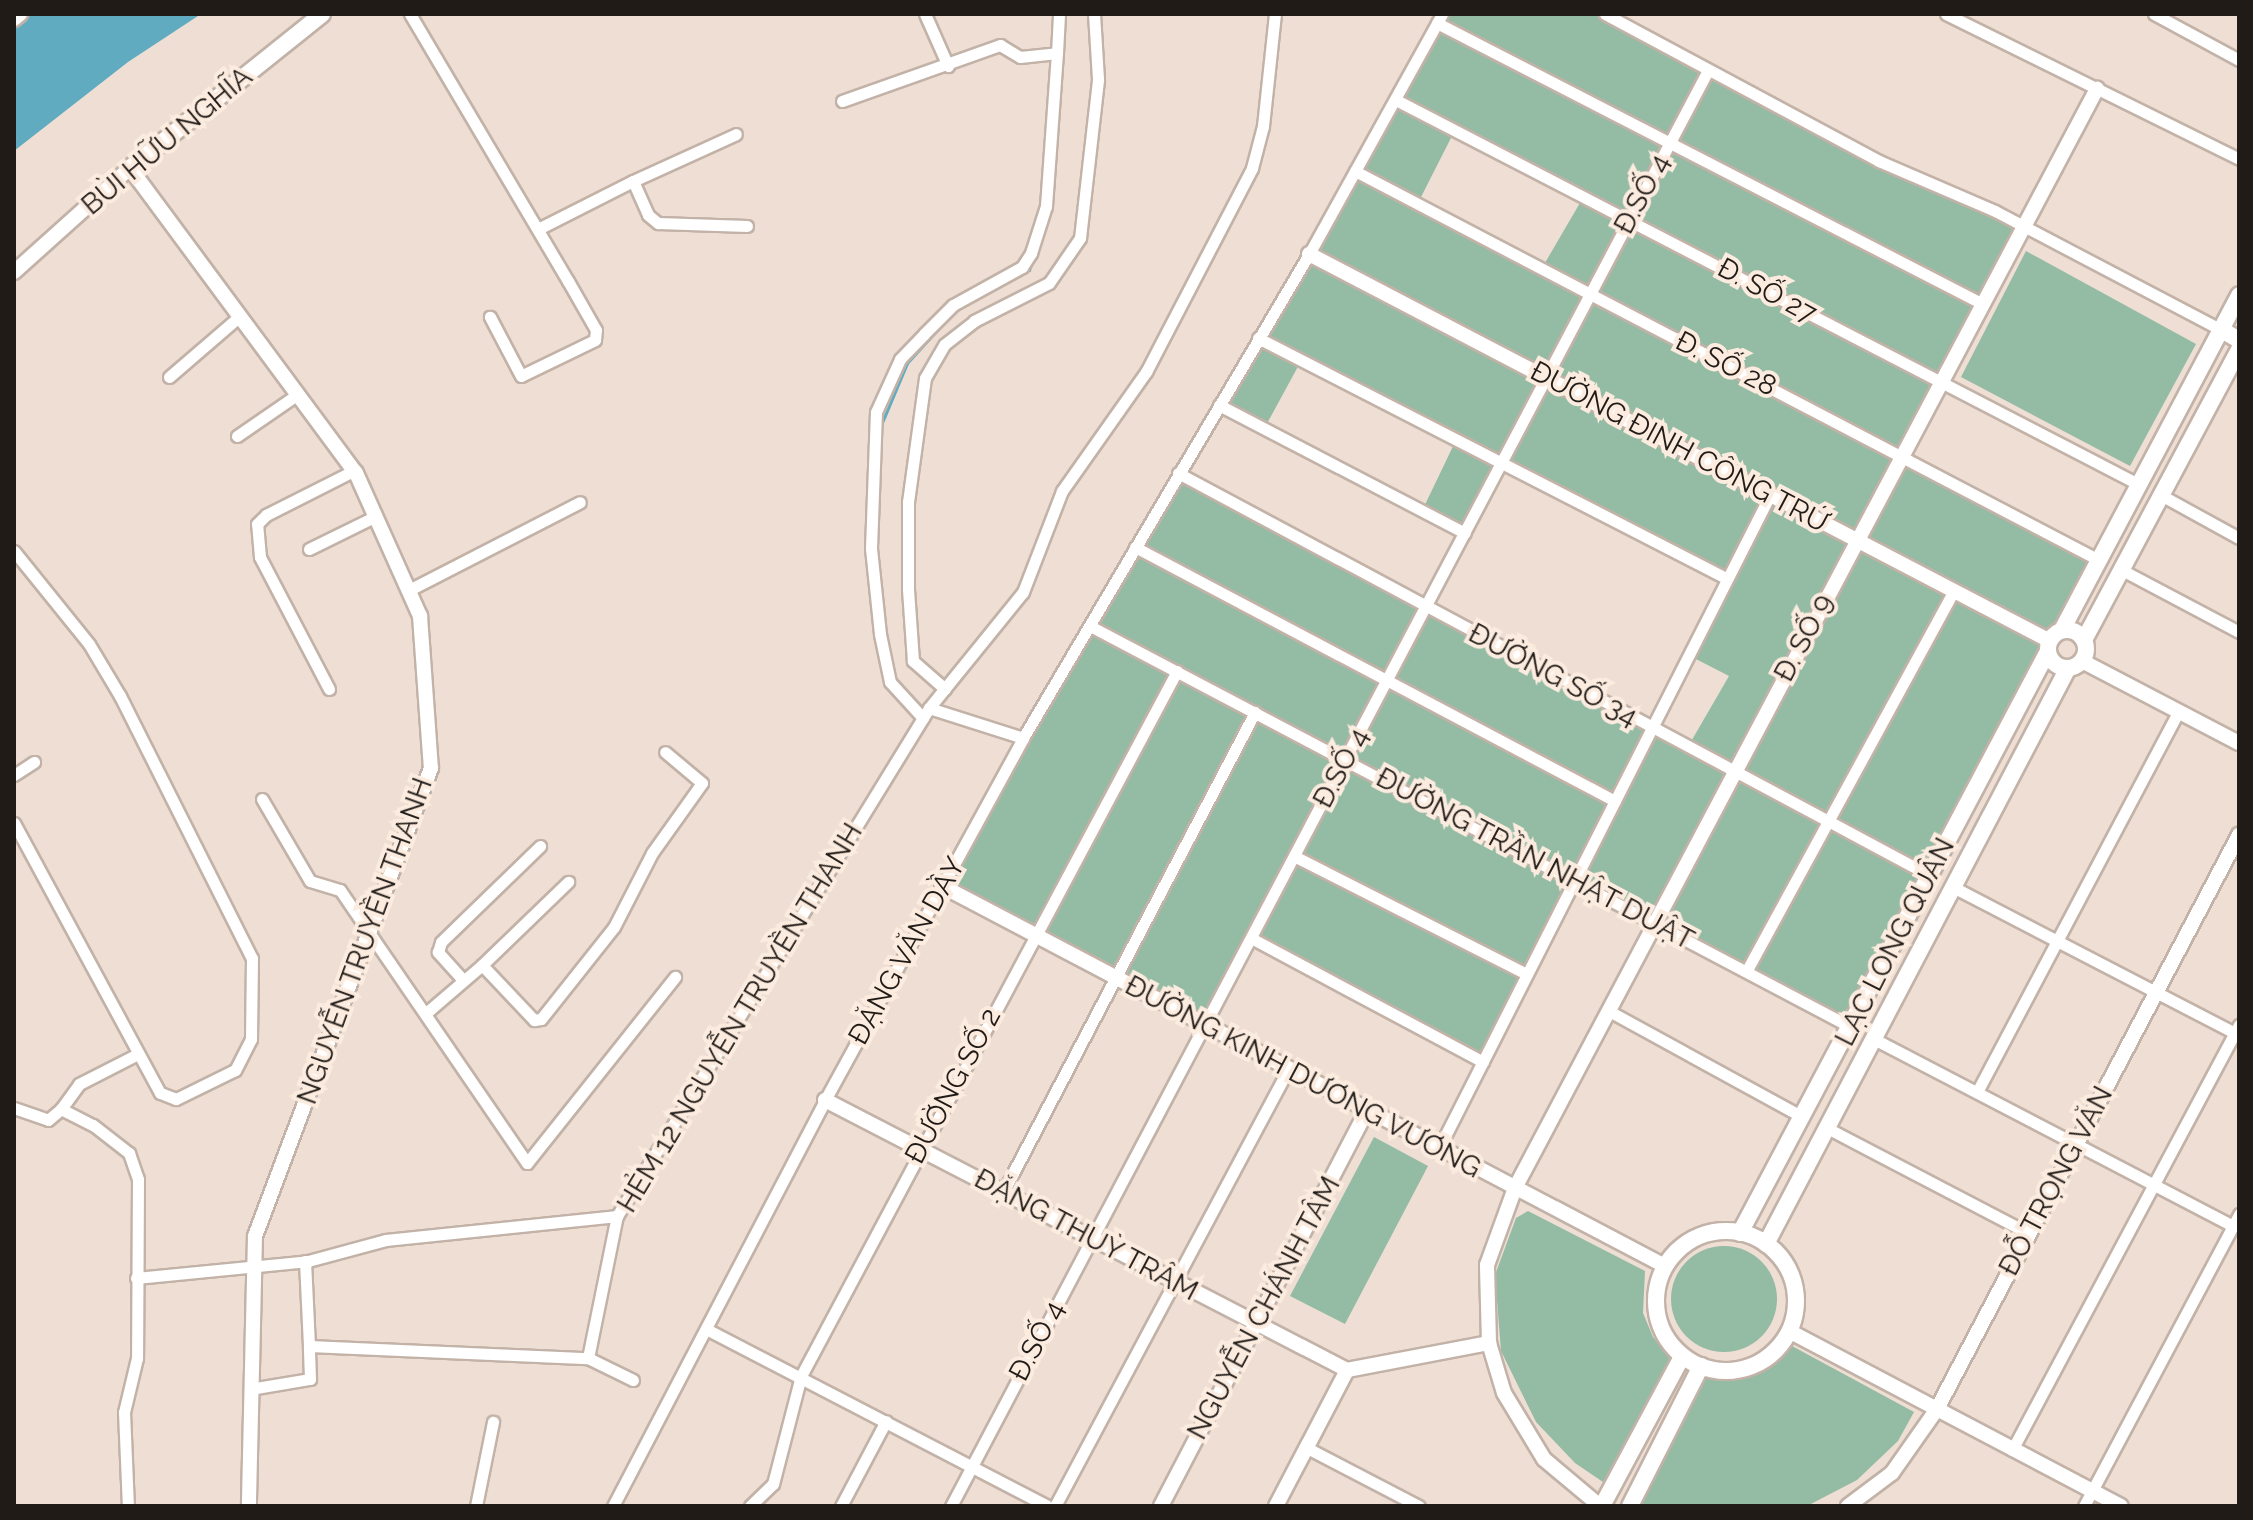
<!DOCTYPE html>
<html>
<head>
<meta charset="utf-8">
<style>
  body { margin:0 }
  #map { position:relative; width:2253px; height:1520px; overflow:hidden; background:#eeded3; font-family:Raleway,sans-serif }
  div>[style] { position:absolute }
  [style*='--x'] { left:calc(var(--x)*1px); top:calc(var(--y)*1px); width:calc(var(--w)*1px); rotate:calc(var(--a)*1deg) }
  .green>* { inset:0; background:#94bba4 }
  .round { border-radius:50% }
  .water>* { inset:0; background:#61abc1 }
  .stream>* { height:3px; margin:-1.5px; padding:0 1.5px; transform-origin:1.5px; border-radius:1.5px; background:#61abc1 }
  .roads { filter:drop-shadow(2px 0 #c2b2a7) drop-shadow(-2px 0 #c2b2a7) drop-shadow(0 2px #c2b2a7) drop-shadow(0 -2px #c2b2a7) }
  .minor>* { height:11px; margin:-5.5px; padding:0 5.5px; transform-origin:5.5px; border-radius:5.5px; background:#fff }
  .tertiary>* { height:14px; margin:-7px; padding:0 7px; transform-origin:7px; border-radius:7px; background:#fff }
  .secondary>* { height:16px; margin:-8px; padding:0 8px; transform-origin:8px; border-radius:8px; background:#fff }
  .secondary>.ring { margin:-8px; padding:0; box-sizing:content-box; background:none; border:16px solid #fff; border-radius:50% }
  span { translate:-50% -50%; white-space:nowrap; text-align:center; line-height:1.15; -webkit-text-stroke:8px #fcece0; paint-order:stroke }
  .street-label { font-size:28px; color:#211b17 }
  .frame { position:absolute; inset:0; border:16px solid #211b17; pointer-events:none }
</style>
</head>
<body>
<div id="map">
  <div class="green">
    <div style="clip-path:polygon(evenodd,1442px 14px,1605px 14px,2023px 228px,1901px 455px,2097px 559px,2050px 641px,1851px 1027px,1576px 880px,1481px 1057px,1253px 935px,1204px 1027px,942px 886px,1178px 473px,1689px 745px,1729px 676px,1692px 657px,1726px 578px,1501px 463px,1465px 533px,1422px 511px,1456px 440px,1301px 361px,1264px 429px,1219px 405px,1442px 14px,1455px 130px,1584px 196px,1542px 268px,1418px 203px,1455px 130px)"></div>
    <div style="clip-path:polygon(2026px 251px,2196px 344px,2130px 466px,1961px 377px)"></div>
    <div style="clip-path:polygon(1374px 1137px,1428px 1166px,1345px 1324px,1290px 1296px)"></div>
    <div style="clip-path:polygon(1528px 1211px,1645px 1271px,1643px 1313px,1653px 1337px,1672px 1360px,1603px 1482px,1575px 1463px,1536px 1422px,1501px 1351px,1495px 1275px,1516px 1218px)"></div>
    <div class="round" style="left:1671px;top:1246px;width:106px;height:106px"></div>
    <div style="clip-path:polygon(1792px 1346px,1914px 1412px,1898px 1441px,1857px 1480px,1807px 1506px,1644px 1506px,1640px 1501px,1705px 1375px,1747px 1374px,1771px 1365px)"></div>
  </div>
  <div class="water">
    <div style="clip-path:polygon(23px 14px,201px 14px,128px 62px,14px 151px,14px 22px)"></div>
  </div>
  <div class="stream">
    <div style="--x:1056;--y:146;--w:45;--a:-86.2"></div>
    <div style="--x:1012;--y:279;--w:19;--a:-28"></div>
    <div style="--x:1029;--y:270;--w:60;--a:-70.7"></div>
    <div style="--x:881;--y:425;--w:67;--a:-67.2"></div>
    <div style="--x:907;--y:363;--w:61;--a:-47.7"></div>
    <div style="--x:877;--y:525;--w:68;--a:-87.5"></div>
  </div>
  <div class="roads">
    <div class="minor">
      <div style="--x:410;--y:14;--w:310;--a:59.4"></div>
      <div style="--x:568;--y:281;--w:56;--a:60.3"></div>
      <div style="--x:596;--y:330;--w:10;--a:96"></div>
      <div style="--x:595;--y:340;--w:82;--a:154.1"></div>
      <div style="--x:521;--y:376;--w:67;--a:-117.7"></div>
      <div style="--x:925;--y:14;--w:57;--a:66.1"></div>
      <div style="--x:1605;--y:14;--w:311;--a:28.2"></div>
      <div style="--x:1879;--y:161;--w:126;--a:23.3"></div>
      <div style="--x:1995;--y:211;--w:254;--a:27.7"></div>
      <div style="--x:1946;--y:14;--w:327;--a:26.3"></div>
      <div style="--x:2154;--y:14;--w:97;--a:28.4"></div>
      <div style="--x:1437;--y:23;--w:612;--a:27.24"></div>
      <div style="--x:1396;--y:100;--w:833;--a:27.36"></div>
      <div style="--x:842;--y:101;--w:168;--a:-19.5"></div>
      <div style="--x:1000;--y:45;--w:23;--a:31"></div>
      <div style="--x:1020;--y:57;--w:37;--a:-6"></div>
      <div style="--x:1057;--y:53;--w:39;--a:-87"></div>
      <div style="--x:1355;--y:171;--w:837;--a:27.61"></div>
      <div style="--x:633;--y:181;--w:113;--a:-24.5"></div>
      <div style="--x:538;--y:229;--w:106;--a:-26.8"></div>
      <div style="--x:633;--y:181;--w:37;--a:66"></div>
      <div style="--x:648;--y:215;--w:13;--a:39"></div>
      <div style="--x:658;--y:223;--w:89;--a:1.9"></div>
      <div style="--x:1258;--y:338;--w:526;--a:27.15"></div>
      <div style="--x:169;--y:377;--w:94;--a:-40.7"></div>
      <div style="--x:1219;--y:405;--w:277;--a:27.5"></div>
      <div style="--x:237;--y:436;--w:74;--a:-34.5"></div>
      <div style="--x:1178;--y:473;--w:852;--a:28.16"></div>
      <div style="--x:2159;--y:494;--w:91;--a:28.8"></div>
      <div style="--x:1135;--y:547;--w:543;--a:27.89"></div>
      <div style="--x:309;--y:549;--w:75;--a:-26.2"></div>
      <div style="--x:14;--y:551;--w:119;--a:51.1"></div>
      <div style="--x:89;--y:644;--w:61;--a:59.2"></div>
      <div style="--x:120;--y:696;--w:293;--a:63.3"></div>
      <div style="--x:252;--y:958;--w:81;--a:90.7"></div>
      <div style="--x:251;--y:1039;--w:35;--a:117"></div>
      <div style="--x:235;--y:1070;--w:66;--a:153.8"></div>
      <div style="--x:176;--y:1099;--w:17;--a:-159"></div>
      <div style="--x:160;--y:1093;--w:307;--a:-118.4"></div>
      <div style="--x:2120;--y:569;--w:135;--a:27.9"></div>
      <div style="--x:409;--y:590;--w:192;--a:-27.2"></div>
      <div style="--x:1090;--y:626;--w:860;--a:27.79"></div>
      <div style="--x:329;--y:689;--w:149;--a:-117.6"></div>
      <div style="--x:260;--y:557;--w:33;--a:-95"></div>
      <div style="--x:257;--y:524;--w:13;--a:-45"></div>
      <div style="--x:266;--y:515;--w:100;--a:-26.8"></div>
      <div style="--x:945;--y:689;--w:43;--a:-138.8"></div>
      <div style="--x:913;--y:661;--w:72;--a:-94"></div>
      <div style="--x:908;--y:589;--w:87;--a:-90"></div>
      <div style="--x:908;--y:502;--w:125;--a:-82.2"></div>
      <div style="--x:925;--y:378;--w:39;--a:-60"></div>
      <div style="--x:945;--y:344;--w:37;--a:-38"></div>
      <div style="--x:974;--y:321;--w:84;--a:-26.9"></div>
      <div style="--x:1049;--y:283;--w:55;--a:-55.4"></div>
      <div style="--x:1080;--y:238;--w:160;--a:-83.5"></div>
      <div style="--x:1098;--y:79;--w:65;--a:-93.5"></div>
      <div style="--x:929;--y:708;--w:149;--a:-51"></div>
      <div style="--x:1023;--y:592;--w:108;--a:-68.9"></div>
      <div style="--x:1062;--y:491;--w:146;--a:-54.8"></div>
      <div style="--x:1146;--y:372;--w:230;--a:-62.5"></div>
      <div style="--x:1252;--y:168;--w:43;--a:-75.3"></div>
      <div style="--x:1263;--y:126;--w:113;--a:-83.9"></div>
      <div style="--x:923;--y:718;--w:49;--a:-132.5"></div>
      <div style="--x:890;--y:682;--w:49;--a:-101.8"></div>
      <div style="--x:880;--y:634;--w:86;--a:-96"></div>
      <div style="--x:871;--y:548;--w:136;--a:-87.9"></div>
      <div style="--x:876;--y:412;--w:58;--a:-65.6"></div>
      <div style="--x:900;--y:359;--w:35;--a:-46"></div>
      <div style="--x:924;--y:334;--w:41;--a:-45"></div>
      <div style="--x:953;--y:305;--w:79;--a:-28.8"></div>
      <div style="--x:1022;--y:267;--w:17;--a:-57"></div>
      <div style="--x:1031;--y:253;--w:49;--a:-72.3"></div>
      <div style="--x:1046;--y:206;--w:153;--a:-85.9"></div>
      <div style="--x:14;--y:775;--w:24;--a:-33"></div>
      <div style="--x:262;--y:799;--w:95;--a:59.7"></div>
      <div style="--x:310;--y:881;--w:31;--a:17"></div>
      <div style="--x:340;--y:890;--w:331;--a:55.6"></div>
      <div style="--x:527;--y:1163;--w:238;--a:-51.5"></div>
      <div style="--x:1294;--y:856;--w:261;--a:26.9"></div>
      <div style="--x:1953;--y:887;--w:321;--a:27.4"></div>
      <div style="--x:1251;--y:938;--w:263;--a:28.1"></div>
      <div style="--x:482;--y:965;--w:120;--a:-44"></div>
      <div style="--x:1747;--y:970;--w:432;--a:-61.4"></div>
      <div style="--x:463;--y:980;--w:38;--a:-132"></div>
      <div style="--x:438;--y:952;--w:10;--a:-73"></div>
      <div style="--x:441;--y:942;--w:138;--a:-44.1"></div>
      <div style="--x:1609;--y:1011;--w:221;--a:28.7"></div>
      <div style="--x:426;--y:1013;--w:74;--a:-40.6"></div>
      <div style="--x:482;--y:965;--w:76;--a:46.6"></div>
      <div style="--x:534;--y:1020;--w:7;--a:-8"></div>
      <div style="--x:541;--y:1019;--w:117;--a:-51.6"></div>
      <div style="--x:614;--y:927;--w:83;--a:-62.8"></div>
      <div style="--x:652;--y:853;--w:86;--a:-54.5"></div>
      <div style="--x:702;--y:783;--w:48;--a:-140"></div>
      <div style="--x:1874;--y:1039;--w:405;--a:27.5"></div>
      <div style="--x:1977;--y:1092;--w:431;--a:-62.1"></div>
      <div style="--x:14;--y:1108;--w:36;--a:19"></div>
      <div style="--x:48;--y:1120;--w:17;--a:-40"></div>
      <div style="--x:61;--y:1109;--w:36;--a:27"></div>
      <div style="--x:93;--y:1125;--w:46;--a:37.9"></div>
      <div style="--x:129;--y:1153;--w:28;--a:71"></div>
      <div style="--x:138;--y:1179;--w:179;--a:90.3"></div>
      <div style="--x:137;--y:1358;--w:56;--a:103.5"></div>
      <div style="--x:124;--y:1412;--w:94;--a:87.6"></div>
      <div style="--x:61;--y:1109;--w:31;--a:-54"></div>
      <div style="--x:79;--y:1084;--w:64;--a:-27"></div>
      <div style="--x:1829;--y:1129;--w:225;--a:27.6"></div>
      <div style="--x:1440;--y:1146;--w:730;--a:-63.12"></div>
      <div style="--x:1003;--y:1192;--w:542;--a:-62.3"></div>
      <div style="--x:305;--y:1261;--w:85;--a:87.3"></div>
      <div style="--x:136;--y:1278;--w:173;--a:-5.6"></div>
      <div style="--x:308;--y:1261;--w:81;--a:-15.1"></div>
      <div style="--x:386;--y:1240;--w:232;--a:-5.9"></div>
      <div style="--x:706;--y:1329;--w:384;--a:27.4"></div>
      <div style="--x:588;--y:1358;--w:50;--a:26.1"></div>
      <div style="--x:250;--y:1389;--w:61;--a:-9.5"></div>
      <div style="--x:310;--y:1379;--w:33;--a:-92"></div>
      <div style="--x:309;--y:1346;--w:279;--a:2.5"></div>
      <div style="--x:588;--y:1358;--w:145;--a:-78.5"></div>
      <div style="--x:617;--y:1216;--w:596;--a:-58.44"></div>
      <div style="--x:929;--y:708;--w:99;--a:17.7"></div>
      <div style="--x:1307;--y:1448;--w:126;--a:27.4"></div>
      <div style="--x:2012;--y:1450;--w:482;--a:-61.9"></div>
      <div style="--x:476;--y:1506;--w:86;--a:-78.6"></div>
      <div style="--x:613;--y:1506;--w:458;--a:-62.4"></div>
      <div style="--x:825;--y:1100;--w:413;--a:-61.3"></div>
      <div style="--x:1023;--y:738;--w:562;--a:-59.42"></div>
      <div style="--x:1309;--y:254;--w:274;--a:-61"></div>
      <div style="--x:750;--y:1506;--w:32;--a:-44"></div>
      <div style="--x:773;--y:1484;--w:112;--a:-75.5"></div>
      <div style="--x:801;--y:1376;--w:799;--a:-61.93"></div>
      <div style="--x:841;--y:1506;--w:96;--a:-62.1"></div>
      <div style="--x:951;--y:1506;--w:1623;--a:-62.2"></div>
      <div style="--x:1055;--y:1506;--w:495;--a:-61.9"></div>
      <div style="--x:2084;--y:1506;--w:331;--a:-62"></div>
    </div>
    <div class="tertiary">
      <div style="--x:14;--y:19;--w:8;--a:-40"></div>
      <div style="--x:1309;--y:254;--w:836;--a:27.58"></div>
      <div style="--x:14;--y:272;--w:156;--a:-41.9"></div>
      <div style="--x:130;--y:168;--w:380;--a:53.5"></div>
      <div style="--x:356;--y:473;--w:157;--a:65.9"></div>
      <div style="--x:420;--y:616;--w:152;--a:85.9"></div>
      <div style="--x:431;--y:768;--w:500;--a:110.6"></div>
      <div style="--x:255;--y:1236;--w:270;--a:91.3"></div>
      <div style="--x:2082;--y:661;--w:177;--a:27.6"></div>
      <div style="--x:942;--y:886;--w:817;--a:27.73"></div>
      <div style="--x:825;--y:1100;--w:588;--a:27.35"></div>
      <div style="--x:1789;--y:1331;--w:375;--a:27.8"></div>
      <div style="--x:1161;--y:1506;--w:445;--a:-62.5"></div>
      <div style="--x:1276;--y:1506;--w:153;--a:-62.4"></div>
      <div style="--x:1347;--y:1370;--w:145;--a:-10.8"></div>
      <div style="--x:1600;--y:1506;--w:73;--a:-140"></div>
      <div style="--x:1544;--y:1459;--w:77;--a:-121.2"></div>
      <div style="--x:1504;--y:1393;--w:52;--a:-106.7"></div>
      <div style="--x:1489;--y:1343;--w:78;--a:-91.5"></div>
      <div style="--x:1487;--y:1265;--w:82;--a:-70"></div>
      <div style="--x:1515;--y:1188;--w:1244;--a:-62.1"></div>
      <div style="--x:1848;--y:1506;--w:55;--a:-36.9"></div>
      <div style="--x:1892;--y:1473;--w:78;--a:-54.9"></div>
      <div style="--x:1937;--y:1409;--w:649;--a:-62.25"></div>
    </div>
    <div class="secondary">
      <div style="--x:130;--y:168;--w:246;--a:-38.7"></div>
      <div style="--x:2220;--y:329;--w:22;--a:30"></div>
      <div style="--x:2062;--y:630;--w:379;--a:-62.1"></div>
      <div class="ring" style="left:2048px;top:630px;width:22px;height:22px"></div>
      <div style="--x:2084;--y:640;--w:329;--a:-61.9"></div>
      <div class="ring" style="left:1656px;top:1231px;width:124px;height:124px"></div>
      <div style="--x:1740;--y:1233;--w:658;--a:-62.11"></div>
      <div style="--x:1766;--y:1244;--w:650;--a:-62.33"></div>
      <div style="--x:1602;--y:1506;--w:169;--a:-61.8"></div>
      <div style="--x:1630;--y:1506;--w:157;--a:-63.1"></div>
    </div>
  </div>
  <div class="street-label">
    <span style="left:167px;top:141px;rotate:-40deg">BÙI HỮU NGHĨA</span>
    <span style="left:1642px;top:194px;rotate:-62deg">Đ.SỐ 4</span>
    <span style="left:1767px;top:291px;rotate:28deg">Đ. SỐ 27</span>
    <span style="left:1726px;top:364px;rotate:27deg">Đ. SỐ 28</span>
    <span style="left:1679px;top:447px;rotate:28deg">ĐƯỜNG ĐINH CÔNG TRỨ</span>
    <span style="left:1804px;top:638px;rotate:-62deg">Đ. SỐ 9</span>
    <span style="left:1553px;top:675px;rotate:28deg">ĐƯỜNG SỐ 34</span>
    <span style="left:1341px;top:768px;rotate:-62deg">Đ.SỐ 4</span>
    <span style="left:1535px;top:859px;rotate:28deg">ĐƯỜNG TRẦN NHẬT DUẬT</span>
    <span style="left:365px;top:941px;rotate:-70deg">NGUYỄN TRUYỀN THANH</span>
    <span style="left:1895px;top:942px;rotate:-63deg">LẠC LONG QUÂN</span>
    <span style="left:907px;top:951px;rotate:-61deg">ĐẶNG VĂN DẦY</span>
    <span style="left:740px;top:1018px;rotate:-59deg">HẺM 12 NGUYỄN TRUYỀN THANH</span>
    <span style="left:1303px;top:1077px;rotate:28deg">ĐƯỜNG KINH DƯƠNG VƯƠNG</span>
    <span style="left:953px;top:1086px;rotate:-62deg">ĐƯỜNG SỐ 2</span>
    <span style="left:2056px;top:1181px;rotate:-62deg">ĐỖ TRỌNG VĂN</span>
    <span style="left:1086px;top:1235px;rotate:28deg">ĐẶNG THUỲ TRÂM</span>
    <span style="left:1264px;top:1308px;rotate:-62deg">NGUYỄN CHÁNH TÂM</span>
    <span style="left:1037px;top:1341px;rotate:-62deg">Đ.SỐ 4</span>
  </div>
  <div class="frame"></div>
</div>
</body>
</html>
